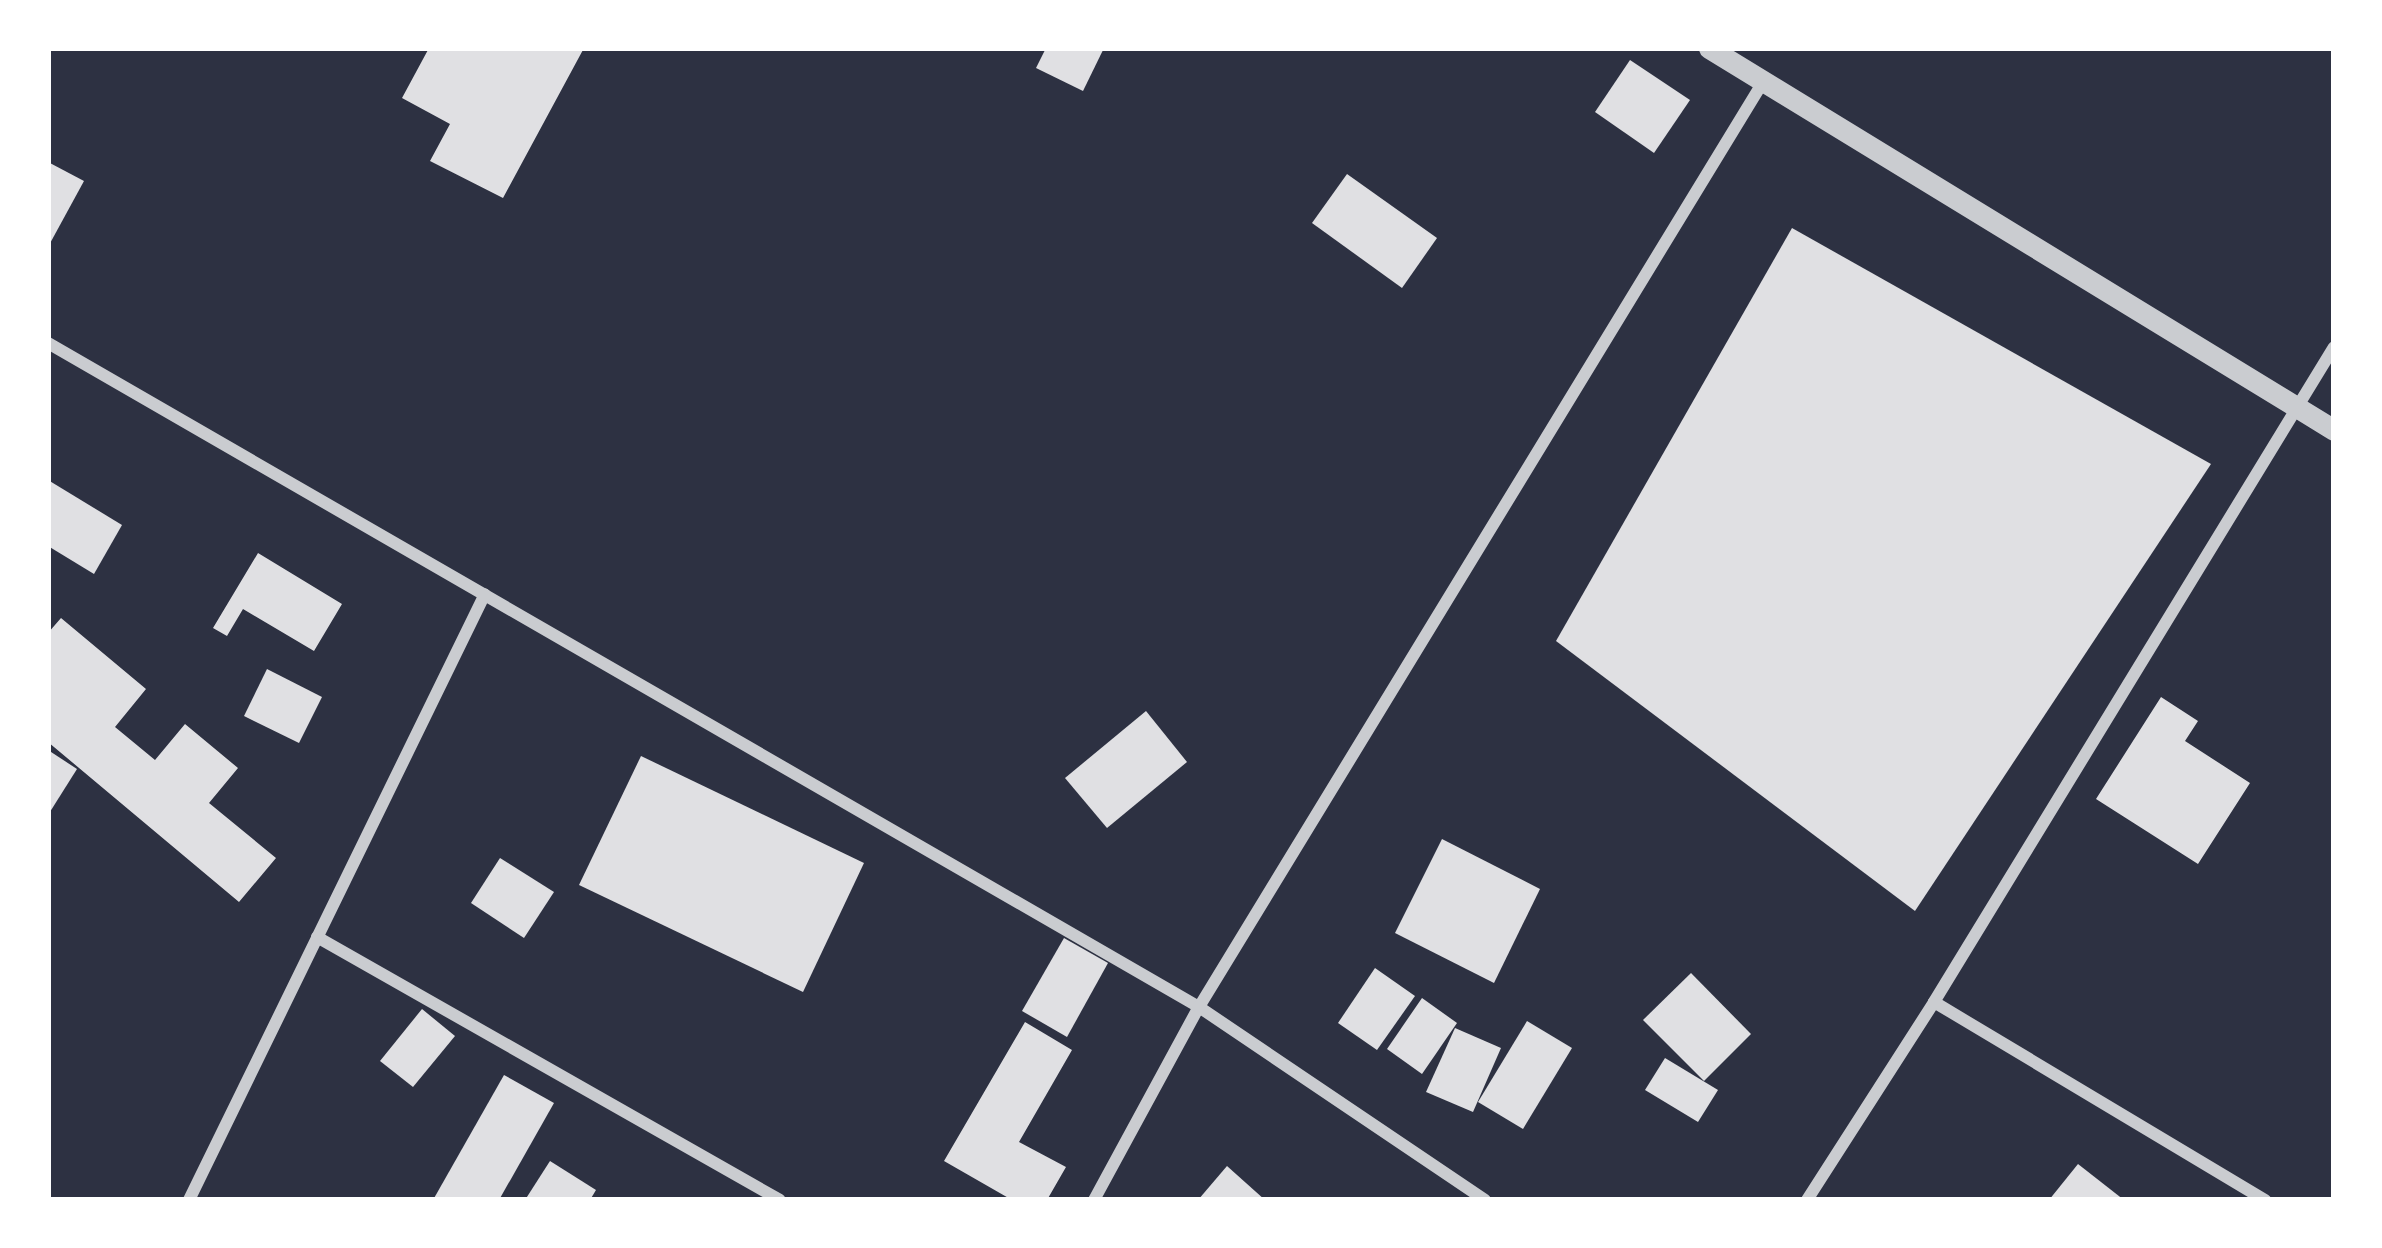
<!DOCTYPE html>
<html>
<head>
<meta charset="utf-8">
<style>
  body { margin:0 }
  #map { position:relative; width:2382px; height:1248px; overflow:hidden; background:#2d3142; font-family:"Source Serif 4",serif }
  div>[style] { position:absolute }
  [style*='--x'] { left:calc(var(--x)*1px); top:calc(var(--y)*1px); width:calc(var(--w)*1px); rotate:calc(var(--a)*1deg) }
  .building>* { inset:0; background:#e0e0e3 }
  .minor>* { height:12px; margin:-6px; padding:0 6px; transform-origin:6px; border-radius:6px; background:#caccd0 }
  .tertiary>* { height:21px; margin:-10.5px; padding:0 10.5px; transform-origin:10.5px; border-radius:10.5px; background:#caccd0 }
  span { translate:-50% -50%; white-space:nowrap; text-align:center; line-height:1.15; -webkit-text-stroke:12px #fff; paint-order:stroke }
  .frame { position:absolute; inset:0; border:51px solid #fff; pointer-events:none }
</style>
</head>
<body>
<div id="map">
  <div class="building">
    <div style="clip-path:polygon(429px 48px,584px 48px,503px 198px,430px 161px,450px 124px,402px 98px)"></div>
    <div style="clip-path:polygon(1046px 48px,1104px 48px,1083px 91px,1036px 68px)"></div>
    <div style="clip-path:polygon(1630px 60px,1690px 100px,1654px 153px,1595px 112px)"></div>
    <div style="clip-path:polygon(48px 162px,84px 181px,48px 247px)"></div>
    <div style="clip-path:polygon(1347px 174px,1437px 238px,1402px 288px,1312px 223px)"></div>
    <div style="clip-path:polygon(1792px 228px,2211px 464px,1915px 911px,1556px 641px)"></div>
    <div style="clip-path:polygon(48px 480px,122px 525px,94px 574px,48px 546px)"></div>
    <div style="clip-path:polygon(258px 553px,342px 604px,314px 651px,243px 609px,227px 636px,213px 628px)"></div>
    <div style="clip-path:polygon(61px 618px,146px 689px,115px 727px,155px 760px,185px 724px,238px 768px,209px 803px,276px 858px,239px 902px,48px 742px,48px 633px)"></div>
    <div style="clip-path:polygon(267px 669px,322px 697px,299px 743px,244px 716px)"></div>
    <div style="clip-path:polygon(2161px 697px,2198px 721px,2185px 741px,2250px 783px,2198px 864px,2096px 799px)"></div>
    <div style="clip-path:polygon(1146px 711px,1187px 762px,1107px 828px,1065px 778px)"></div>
    <div style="clip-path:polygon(48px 750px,77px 769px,48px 815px)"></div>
    <div style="clip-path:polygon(641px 756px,864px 863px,803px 992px,579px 885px)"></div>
    <div style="clip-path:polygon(1442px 839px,1540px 889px,1494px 983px,1395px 933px)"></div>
    <div style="clip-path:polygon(500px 858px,554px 892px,524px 938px,471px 903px)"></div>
    <div style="clip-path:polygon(1064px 938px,1108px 963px,1067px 1037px,1022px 1011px)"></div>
    <div style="clip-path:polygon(1375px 968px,1415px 996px,1377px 1050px,1338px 1023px)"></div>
    <div style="clip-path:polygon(1691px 973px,1751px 1034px,1704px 1081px,1643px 1020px)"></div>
    <div style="clip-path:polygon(1422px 998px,1457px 1023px,1422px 1074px,1387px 1049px)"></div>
    <div style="clip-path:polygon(422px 1009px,455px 1036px,413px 1087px,380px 1061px)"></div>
    <div style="clip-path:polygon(1527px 1021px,1572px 1048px,1523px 1129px,1478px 1102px)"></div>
    <div style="clip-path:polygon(1025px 1022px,1072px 1050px,1019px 1142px,1066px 1167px,1047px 1200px,1012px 1200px,944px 1161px)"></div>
    <div style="clip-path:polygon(1455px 1028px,1501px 1048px,1473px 1112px,1426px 1092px)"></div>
    <div style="clip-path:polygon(1665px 1058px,1718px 1090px,1698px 1122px,1645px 1090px)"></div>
    <div style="clip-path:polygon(504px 1075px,554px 1103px,499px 1200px,433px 1200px)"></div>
    <div style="clip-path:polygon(550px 1161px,596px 1190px,590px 1200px,525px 1200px)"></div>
    <div style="clip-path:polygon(2078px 1164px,2124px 1200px,2049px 1200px)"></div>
    <div style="clip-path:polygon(1227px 1166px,1265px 1200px,1198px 1200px)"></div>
  </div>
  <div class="minor">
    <div style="--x:48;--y:343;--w:1329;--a:29.98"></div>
    <div style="--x:1199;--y:1007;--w:345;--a:34"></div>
    <div style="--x:317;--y:937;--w:532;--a:29.6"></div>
    <div style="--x:1934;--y:1002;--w:386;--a:30.9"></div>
    <div style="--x:189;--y:1200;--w:674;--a:-63.97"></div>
    <div style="--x:1094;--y:1200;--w:220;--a:-61.5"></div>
    <div style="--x:1199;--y:1007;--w:1083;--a:-58.63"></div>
    <div style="--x:1807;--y:1200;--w:235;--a:-57.3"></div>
    <div style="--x:1934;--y:1002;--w:767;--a:-58.59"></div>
  </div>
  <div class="tertiary">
    <div style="--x:1709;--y:48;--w:732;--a:31.43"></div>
  </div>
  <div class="frame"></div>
</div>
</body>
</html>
